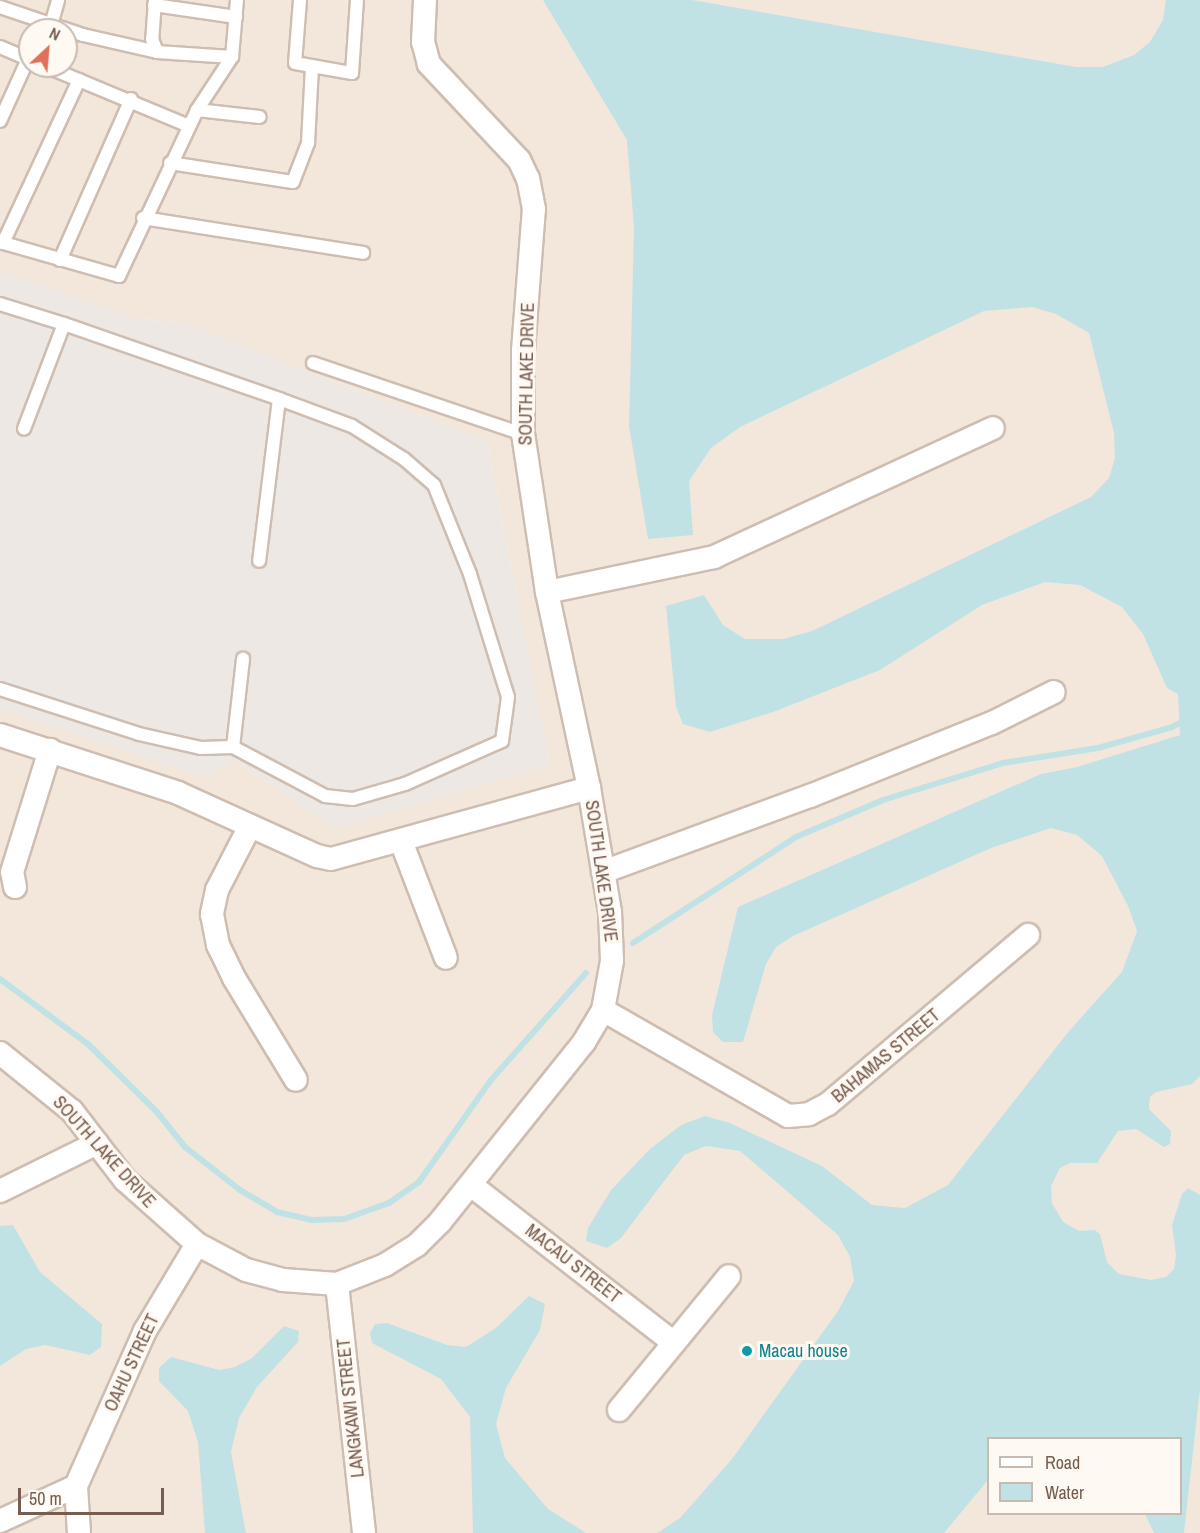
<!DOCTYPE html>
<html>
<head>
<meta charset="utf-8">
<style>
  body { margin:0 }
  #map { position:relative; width:1200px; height:1533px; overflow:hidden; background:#fcf5ec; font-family:"Archivo Narrow",sans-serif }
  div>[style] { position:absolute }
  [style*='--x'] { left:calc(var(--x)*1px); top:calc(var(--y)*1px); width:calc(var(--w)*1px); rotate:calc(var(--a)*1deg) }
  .residential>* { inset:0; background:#f3e7db }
  .industrial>* { inset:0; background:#eee8e4 }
  .water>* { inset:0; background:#c1e2e5 }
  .stream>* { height:6px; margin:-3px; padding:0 3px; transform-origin:3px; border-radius:3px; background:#c1e2e5 }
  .roads { filter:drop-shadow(2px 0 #cebdb1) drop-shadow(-2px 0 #cebdb1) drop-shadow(0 2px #cebdb1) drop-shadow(0 -2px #cebdb1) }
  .service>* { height:12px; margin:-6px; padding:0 6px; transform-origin:6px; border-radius:6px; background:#fff }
  .minor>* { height:22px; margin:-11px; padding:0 11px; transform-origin:11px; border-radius:11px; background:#fff }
  .dots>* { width:16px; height:16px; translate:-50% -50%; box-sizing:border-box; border:3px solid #fef9f3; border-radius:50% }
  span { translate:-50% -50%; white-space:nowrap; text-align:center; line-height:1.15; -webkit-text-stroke:6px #fef9f3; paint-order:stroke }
  .street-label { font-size:18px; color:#775c4f }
  .culture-label { font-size:18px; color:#0d838f }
  .left { translate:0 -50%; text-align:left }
  .legend { position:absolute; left:987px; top:1437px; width:195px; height:78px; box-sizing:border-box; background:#fef9f3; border:2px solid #c8bab1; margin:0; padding:8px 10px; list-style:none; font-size:18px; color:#775c4f }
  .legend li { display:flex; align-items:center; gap:12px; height:30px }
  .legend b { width:30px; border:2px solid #c8bab1 }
  .north { position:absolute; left:18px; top:18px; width:60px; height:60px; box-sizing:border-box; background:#fef9f3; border:2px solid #c8bab1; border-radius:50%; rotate:26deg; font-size:16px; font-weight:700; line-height:24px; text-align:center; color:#775c4f }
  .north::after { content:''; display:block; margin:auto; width:21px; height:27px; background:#de7159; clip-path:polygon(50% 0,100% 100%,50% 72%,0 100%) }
  .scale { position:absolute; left:18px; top:1488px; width:146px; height:27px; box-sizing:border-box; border:3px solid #775c4f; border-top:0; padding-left:8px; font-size:18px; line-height:21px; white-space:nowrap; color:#775c4f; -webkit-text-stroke:4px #fef9f3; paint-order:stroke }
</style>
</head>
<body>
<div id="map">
  <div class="residential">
    <div style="clip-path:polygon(evenodd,0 0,1200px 0,1200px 1533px,0 1533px,0 709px,63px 728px,236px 761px,334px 829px,550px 765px,487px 441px,180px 322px,138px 319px,0 271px,0 0,30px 30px,66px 30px,66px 66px,30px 66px,30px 30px,0 0,988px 1438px,1180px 1438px,1180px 1514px,988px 1514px,988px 1438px)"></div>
  </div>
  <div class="industrial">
    <div style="clip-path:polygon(0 271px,138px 319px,180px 322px,487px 441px,550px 765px,334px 829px,236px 761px,204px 777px,0 709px)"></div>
  </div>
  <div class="water">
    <div style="clip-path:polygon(543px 0,692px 0,1076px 67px,1103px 67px,1134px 55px,1150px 42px,1163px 20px,1166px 0,1200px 0,1200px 1076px,1192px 1084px,1156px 1092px,1150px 1097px,1149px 1109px,1171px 1131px,1170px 1144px,1164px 1147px,1136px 1129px,1118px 1131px,1097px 1163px,1070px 1163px,1060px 1168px,1051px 1186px,1052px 1203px,1063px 1222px,1079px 1231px,1095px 1230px,1100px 1234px,1107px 1262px,1119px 1274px,1151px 1280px,1166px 1277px,1174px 1269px,1176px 1255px,1172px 1225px,1182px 1194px,1188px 1188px,1200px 1195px,1200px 1389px,1184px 1533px,1154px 1533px,1145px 1514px,1180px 1514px,1180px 1438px,988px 1438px,988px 1480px,944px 1533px,657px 1533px,680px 1518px,732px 1459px,838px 1311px,854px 1281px,850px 1257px,838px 1235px,740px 1151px,706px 1146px,684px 1155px,621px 1238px,607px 1248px,586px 1241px,588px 1228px,611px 1190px,650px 1149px,681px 1125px,705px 1116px,730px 1123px,822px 1166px,872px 1205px,905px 1208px,948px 1185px,1069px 1031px,1122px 972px,1137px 931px,1128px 906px,1102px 856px,1077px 835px,1051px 828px,991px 848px,793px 936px,776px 947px,766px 964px,743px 1042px,723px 1042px,713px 1032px,712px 1015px,738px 907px,1041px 774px,1077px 767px,1180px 735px,1178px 694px,1167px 688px,1143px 634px,1122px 607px,1080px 585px,1045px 582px,982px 605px,880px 670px,773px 712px,710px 732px,683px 724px,676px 707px,666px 606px,704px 595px,723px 625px,745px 639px,783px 639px,812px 631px,1091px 497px,1109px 478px,1115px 458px,1114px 433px,1089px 333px,1056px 314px,1032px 307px,984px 311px,740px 427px,711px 448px,689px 481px,693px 535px,648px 539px,629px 426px,634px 228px,627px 140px)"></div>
    <div style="clip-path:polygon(13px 1225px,40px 1272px,102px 1324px,101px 1347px,90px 1355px,45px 1345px,26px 1349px,0 1366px,0 1226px)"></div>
    <div style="clip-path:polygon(529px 1296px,545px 1304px,540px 1330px,506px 1388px,496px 1424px,505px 1458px,548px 1509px,586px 1533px,473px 1533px,470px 1417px,441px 1379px,372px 1343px,370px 1333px,375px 1324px,387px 1323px,447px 1345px,466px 1347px,496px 1328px)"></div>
    <div style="clip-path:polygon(284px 1326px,299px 1331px,298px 1342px,257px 1387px,239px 1418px,231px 1452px,246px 1533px,205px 1533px,198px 1442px,188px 1411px,159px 1381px,159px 1368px,171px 1357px,219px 1370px,235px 1367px,252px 1358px)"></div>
  </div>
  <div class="stream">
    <div style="--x:633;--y:943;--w:194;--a:-33"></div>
    <div style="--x:796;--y:837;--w:95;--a:-23"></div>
    <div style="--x:883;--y:800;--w:126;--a:-17.1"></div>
    <div style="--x:1003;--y:763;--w:96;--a:-9"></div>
    <div style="--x:1098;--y:748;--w:77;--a:-15.8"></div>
    <div style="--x:1172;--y:727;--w:31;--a:-27"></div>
    <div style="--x:0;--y:979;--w:109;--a:36.5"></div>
    <div style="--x:88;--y:1044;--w:97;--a:44.6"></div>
    <div style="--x:157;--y:1112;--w:45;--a:51.3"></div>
    <div style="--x:185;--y:1147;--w:70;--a:38"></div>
    <div style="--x:240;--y:1190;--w:43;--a:30.7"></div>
    <div style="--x:277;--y:1212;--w:37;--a:13"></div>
    <div style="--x:313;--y:1220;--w:31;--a:-2"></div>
    <div style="--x:344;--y:1219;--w:48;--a:-19.6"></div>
    <div style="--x:389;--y:1203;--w:37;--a:-35"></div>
    <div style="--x:419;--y:1182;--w:125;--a:-54.8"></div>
    <div style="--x:491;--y:1080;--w:143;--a:-48.4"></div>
  </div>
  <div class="roads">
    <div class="service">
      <div style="--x:155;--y:0;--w:39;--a:94"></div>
      <div style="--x:152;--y:39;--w:14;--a:69"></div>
      <div style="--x:300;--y:0;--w:63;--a:94.5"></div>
      <div style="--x:295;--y:63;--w:58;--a:10"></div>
      <div style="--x:352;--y:73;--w:73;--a:-86.1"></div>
      <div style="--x:154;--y:5;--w:83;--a:8.3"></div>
      <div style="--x:0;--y:7;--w:88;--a:18.6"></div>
      <div style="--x:83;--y:35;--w:76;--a:12.9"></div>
      <div style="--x:157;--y:52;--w:75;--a:3.8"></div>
      <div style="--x:51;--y:25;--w:26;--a:-74"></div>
      <div style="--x:0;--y:47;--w:33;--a:23"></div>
      <div style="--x:45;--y:66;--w:156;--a:22.6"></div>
      <div style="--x:197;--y:110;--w:63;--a:6.3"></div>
      <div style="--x:0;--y:121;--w:68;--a:-65.7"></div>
      <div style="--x:170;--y:163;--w:124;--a:8.8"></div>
      <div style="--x:293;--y:182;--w:42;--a:-69"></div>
      <div style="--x:308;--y:143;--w:77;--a:-87"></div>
      <div style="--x:143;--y:218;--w:223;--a:9"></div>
      <div style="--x:0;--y:242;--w:124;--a:15.9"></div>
      <div style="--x:119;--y:276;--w:183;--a:-64.8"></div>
      <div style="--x:197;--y:110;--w:64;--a:-56.6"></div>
      <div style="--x:232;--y:57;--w:57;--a:-85"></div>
      <div style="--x:3;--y:243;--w:180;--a:-65"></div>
      <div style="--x:60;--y:260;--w:176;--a:-66.2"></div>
      <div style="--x:0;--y:304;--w:67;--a:17.4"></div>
      <div style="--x:64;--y:324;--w:112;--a:110.9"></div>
      <div style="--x:64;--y:324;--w:228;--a:19.2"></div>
      <div style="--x:279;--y:399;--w:163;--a:97"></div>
      <div style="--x:313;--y:363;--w:222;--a:18.7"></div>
      <div style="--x:0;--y:689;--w:146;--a:17.9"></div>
      <div style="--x:139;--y:734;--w:64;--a:12.7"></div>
      <div style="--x:201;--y:748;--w:32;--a:-2"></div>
      <div style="--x:233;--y:747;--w:104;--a:28"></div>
      <div style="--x:325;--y:796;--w:28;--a:6"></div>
      <div style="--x:353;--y:799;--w:54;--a:-16.1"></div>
      <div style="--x:405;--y:784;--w:106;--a:-23.9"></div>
      <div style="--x:502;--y:741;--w:44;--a:-82.2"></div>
      <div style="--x:508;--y:697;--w:129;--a:-107.2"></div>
      <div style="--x:470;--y:574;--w:96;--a:-112"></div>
      <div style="--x:434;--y:485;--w:40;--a:-139"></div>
      <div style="--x:404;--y:459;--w:62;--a:-147.6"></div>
      <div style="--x:352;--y:426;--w:78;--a:-159.7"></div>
      <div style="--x:233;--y:747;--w:89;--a:-83.5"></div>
    </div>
    <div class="minor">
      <div style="--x:547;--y:592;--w:171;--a:-11.8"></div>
      <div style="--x:714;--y:557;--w:307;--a:-24.8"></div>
      <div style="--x:0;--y:735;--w:187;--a:18"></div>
      <div style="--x:178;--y:793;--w:153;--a:24.4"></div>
      <div style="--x:317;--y:856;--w:14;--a:12"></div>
      <div style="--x:331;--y:859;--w:268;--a:-15.4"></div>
      <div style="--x:250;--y:826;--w:72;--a:117.3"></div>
      <div style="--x:217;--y:890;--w:25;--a:102"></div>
      <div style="--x:212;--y:914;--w:32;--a:79"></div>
      <div style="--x:218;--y:945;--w:37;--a:64"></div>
      <div style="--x:234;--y:978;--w:119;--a:58.7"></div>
      <div style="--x:401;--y:841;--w:125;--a:69"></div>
      <div style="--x:603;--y:872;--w:221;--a:-20.2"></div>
      <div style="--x:810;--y:796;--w:196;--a:-21.9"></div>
      <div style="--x:992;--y:723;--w:69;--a:-26.6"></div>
      <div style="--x:15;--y:887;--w:15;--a:-101"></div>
      <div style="--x:12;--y:872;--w:128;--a:-72.7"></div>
      <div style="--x:603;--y:1010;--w:213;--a:29.8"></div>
      <div style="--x:788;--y:1116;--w:21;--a:-5"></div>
      <div style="--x:809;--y:1114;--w:21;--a:-28"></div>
      <div style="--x:828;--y:1104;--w:262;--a:-40.2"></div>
      <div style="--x:0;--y:1053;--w:92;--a:38.9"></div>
      <div style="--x:72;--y:1111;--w:87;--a:52.5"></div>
      <div style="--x:125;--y:1180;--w:96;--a:41.6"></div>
      <div style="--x:197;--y:1244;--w:55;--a:28"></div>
      <div style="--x:246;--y:1270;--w:38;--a:15"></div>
      <div style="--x:283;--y:1280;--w:54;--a:4.2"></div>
      <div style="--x:337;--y:1284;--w:52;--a:-21.6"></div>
      <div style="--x:385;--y:1265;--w:38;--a:-32"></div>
      <div style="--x:417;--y:1245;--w:33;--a:-45"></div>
      <div style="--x:440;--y:1222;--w:231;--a:-51.3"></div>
      <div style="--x:584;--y:1042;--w:37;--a:-59"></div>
      <div style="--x:603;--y:1010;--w:50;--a:-79.6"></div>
      <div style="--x:612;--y:961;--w:49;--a:-92.3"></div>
      <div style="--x:610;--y:912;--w:126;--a:-99.6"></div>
      <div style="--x:589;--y:788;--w:200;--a:-102.1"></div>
      <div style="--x:547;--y:592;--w:160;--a:-98.6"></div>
      <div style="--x:523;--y:434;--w:83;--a:-90"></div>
      <div style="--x:523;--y:351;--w:142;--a:-85.6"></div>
      <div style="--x:534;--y:209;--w:31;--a:-101"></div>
      <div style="--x:528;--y:179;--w:21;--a:-115"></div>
      <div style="--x:519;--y:160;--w:132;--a:-133.2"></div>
      <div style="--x:429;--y:64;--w:23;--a:-105"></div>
      <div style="--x:423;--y:42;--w:42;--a:-87.3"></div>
      <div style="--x:471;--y:1185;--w:257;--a:37.9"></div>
      <div style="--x:0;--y:1191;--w:108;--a:-26.3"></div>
      <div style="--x:337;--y:1284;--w:250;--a:83.8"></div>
      <div style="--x:619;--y:1410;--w:173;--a:-50.6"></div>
      <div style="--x:0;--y:1521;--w:84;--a:-24.7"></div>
      <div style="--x:79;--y:1533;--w:47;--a:-93.7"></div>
      <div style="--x:76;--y:1486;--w:170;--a:-66"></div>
      <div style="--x:145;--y:1331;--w:101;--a:-59.1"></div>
    </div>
  </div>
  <div class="dots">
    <div style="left:747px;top:1351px;background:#0f9aa8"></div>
  </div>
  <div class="street-label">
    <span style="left:527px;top:374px;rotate:-89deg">SOUTH LAKE DRIVE</span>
    <span style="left:601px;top:871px;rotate:82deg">SOUTH LAKE DRIVE</span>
    <span style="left:886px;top:1056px;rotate:-40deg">BAHAMAS STREET</span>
    <span style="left:104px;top:1152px;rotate:48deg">SOUTH LAKE DRIVE</span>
    <span style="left:573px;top:1264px;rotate:38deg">MACAU STREET</span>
    <span style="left:132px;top:1363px;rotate:-65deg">OAHU STREET</span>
    <span style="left:351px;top:1408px;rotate:-96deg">LANGKAWI STREET</span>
  </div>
  <div class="culture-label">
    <span class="left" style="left:759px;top:1351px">Macau house</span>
  </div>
  <ul class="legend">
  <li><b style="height:8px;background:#fff"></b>Road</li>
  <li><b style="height:16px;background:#c1e2e5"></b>Water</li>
  </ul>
  <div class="north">N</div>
  <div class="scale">50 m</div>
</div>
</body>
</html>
